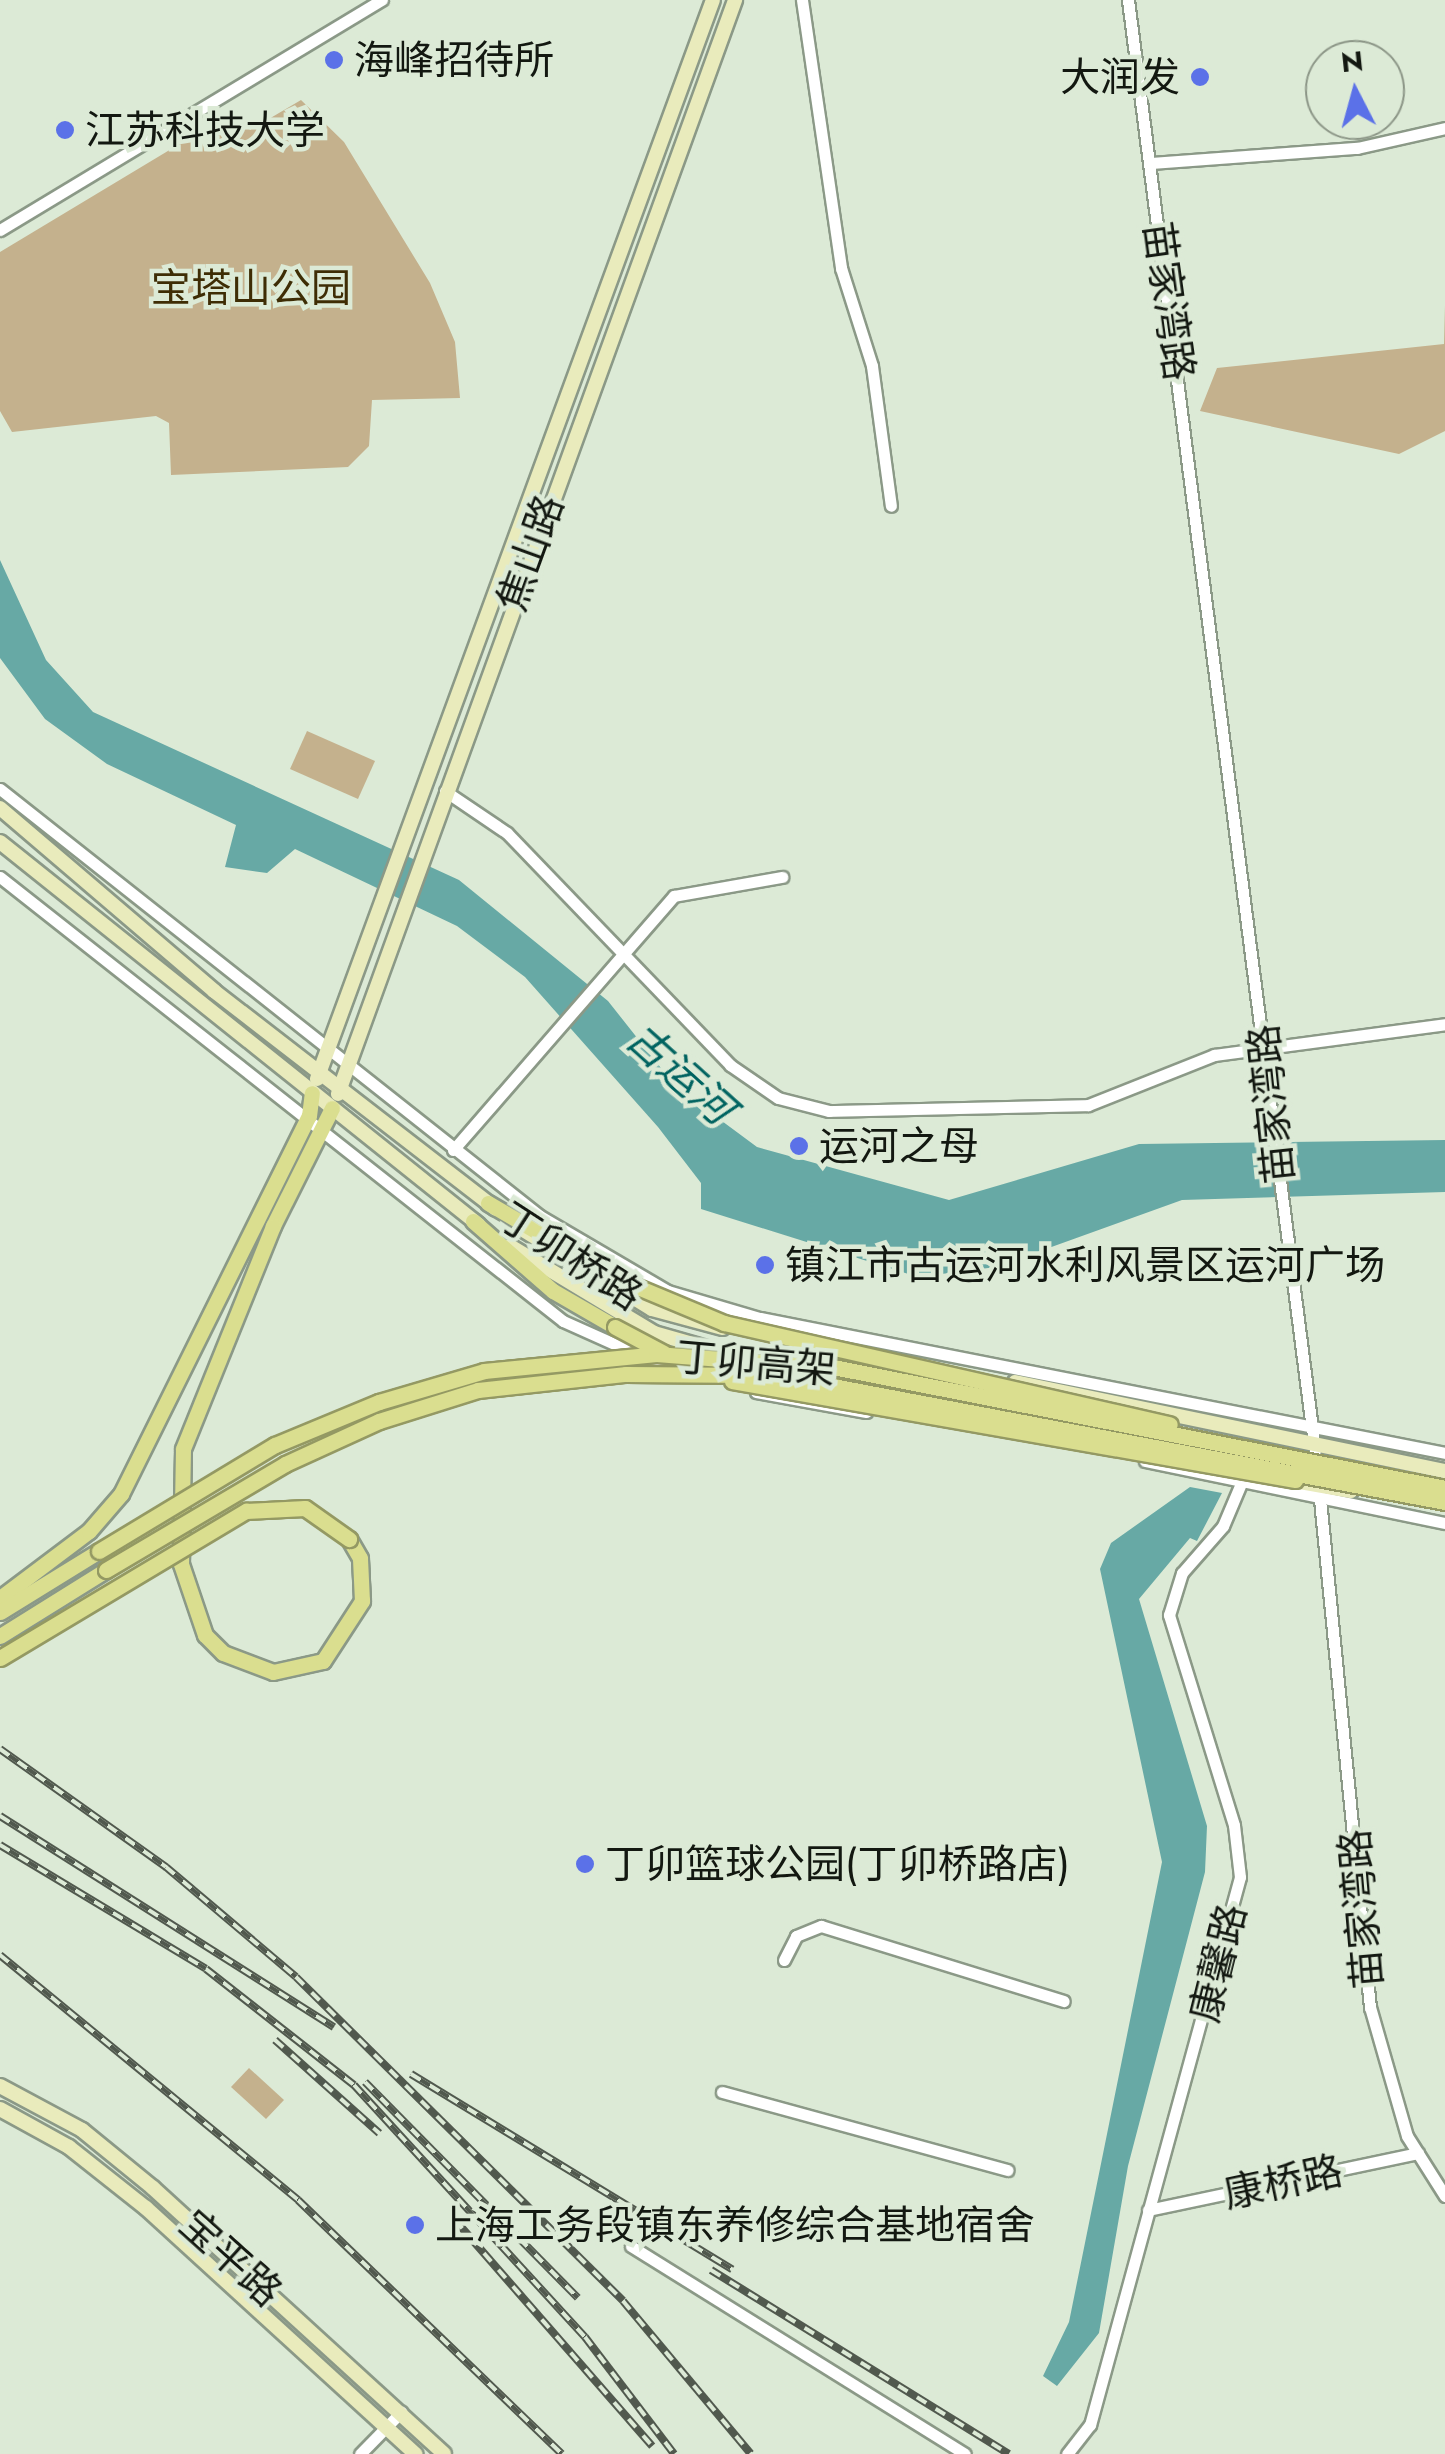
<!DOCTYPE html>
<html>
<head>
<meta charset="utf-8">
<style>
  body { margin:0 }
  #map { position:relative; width:1445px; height:2454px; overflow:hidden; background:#dcead6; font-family:Jost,"Noto Sans SC",sans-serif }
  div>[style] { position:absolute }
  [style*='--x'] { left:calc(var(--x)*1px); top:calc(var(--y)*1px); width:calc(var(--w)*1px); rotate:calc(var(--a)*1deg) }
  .green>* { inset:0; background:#c4b18d }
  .water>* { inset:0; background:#67a9a5 }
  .roads { filter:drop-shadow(2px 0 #8b9987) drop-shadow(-2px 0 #8b9987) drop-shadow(0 2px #8b9987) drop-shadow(0 -2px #8b9987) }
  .minor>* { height:11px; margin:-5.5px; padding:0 5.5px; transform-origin:5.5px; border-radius:5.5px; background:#fff }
  .major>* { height:14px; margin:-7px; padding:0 7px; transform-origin:7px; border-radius:7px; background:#e9ebbc }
  .highway>* { height:15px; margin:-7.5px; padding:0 7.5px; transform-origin:7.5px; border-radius:7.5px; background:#dade8f }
  .rail>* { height:8px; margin-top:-4px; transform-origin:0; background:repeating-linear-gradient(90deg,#dcead6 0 11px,#51594e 0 22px); box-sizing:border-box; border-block:2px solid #51594e }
  .bridges { filter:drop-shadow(2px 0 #949963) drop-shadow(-2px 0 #949963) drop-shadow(0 2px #949963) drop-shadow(0 -2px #949963) }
  .highway-bridge>* { height:15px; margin:-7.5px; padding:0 7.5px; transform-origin:7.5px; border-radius:7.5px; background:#dade8f }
  .dots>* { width:28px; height:28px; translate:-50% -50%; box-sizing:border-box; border:5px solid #dcead6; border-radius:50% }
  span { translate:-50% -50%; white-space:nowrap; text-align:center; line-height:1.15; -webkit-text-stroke:9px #dcead6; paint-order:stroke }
  .poi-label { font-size:40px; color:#131811 }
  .left { translate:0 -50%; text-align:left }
  .right { translate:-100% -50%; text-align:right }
  .park-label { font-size:40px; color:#3e2d05 }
  .street-label { font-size:40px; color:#131811 }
  .water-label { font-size:42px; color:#006360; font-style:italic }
  .north { position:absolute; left:1305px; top:40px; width:100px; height:100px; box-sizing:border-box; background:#dcead6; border:2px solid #8c9687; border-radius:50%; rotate:354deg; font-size:28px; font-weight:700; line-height:40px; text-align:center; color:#131811 }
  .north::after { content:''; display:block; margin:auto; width:35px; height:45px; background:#5b71e8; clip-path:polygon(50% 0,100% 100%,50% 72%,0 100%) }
</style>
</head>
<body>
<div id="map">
  <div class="green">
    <div style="clip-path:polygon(301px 100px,344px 142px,430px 283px,455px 342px,460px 398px,372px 400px,369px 446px,348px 467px,171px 475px,169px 423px,156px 416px,12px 432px,0 411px,0 252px,236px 110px,250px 130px)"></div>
    <div style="clip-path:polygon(1445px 305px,1445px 431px,1399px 454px,1200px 411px,1217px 368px,1444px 344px)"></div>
    <div style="clip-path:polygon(307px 731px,375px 761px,358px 799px,290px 769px)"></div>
    <div style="clip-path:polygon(249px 2068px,284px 2100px,266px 2119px,231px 2087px)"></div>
  </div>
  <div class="water">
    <div style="clip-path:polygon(0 560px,46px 660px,93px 712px,459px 880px,608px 1001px,676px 1087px,757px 1147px,949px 1200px,1139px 1144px,1445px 1140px,1445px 1192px,1182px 1200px,996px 1267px,918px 1277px,701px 1209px,701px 1183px,658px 1127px,525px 977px,457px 926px,295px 849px,267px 873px,225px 867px,236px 825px,107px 764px,45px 719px,0 658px)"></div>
    <div style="clip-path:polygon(1190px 1487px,1222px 1493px,1197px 1541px,1190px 1538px,1139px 1599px,1207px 1826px,1205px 1872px,1128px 2166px,1099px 2333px,1057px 2386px,1043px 2376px,1069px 2322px,1162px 1862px,1100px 1569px,1111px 1543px)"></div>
  </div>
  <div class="roads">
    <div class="minor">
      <div style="--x:802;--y:0;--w:271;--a:81.7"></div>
      <div style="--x:841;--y:268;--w:103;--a:72.4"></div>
      <div style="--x:872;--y:366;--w:141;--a:82.3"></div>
      <div style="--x:1128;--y:0;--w:1463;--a:82.66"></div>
      <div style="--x:1151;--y:163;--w:207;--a:-4.2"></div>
      <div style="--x:1357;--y:148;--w:90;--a:-12.8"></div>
      <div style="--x:0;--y:230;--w:446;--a:-31.1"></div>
      <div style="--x:0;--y:789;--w:688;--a:38.33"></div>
      <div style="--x:540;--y:1216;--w:148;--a:30.4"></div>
      <div style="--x:668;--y:1291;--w:96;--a:16.4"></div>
      <div style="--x:760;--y:1318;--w:698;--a:11.15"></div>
      <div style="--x:445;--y:791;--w:75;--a:34.1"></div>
      <div style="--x:507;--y:833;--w:322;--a:46.1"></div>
      <div style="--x:730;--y:1065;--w:58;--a:34.5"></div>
      <div style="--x:778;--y:1098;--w:53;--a:14.3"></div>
      <div style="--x:829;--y:1111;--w:259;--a:-1.3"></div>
      <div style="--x:1088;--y:1105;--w:136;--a:-21.6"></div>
      <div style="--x:1214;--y:1055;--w:233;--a:-7.6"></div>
      <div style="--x:0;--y:877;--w:717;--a:38.26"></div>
      <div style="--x:563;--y:1321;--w:123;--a:24.1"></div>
      <div style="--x:453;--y:1150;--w:337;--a:-49"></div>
      <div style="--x:674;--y:896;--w:110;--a:-10"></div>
      <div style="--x:756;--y:1392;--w:112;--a:10.3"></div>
      <div style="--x:1145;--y:1461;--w:306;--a:11.7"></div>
      <div style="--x:1318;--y:1479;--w:531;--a:84.38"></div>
      <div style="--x:1370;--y:2007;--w:134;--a:74"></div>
      <div style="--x:1407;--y:2136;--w:71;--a:57.7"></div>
      <div style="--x:784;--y:1960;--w:27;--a:-63"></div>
      <div style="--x:796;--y:1936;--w:27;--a:-22"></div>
      <div style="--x:821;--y:1926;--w:254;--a:17.2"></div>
      <div style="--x:722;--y:2092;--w:296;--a:15.3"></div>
      <div style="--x:1148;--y:2210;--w:276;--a:-11.9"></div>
      <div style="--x:631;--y:2246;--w:393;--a:31.9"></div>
      <div style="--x:360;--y:2454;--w:59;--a:-45.7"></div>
      <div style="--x:1067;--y:2454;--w:37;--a:-52"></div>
      <div style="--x:1090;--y:2425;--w:568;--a:-74.69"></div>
      <div style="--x:1240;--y:1877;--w:52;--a:-96.6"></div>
      <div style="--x:1234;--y:1825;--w:220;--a:-107.2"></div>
      <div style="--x:1169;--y:1615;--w:44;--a:-72.8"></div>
      <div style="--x:1182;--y:1573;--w:62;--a:-48.9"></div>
      <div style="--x:1223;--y:1526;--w:49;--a:-67.1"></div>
    </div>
    <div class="major">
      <div style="--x:0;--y:808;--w:282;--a:40.5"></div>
      <div style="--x:214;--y:991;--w:356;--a:37.7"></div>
      <div style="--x:0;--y:842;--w:613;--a:38.65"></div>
      <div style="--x:317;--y:1079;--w:1149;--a:-69.85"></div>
      <div style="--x:338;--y:1094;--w:1164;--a:-70.05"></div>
      <div style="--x:525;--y:1231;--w:149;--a:31.6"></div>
      <div style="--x:652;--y:1309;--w:73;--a:15"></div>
      <div style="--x:510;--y:1246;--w:168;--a:31.1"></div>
      <div style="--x:654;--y:1333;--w:84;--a:15.9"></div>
      <div style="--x:790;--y:1369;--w:58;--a:12.8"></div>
      <div style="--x:1015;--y:1382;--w:439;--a:11.7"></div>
      <div style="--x:1283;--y:1479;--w:69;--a:10"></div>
      <div style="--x:0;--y:2086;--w:93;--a:28.2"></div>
      <div style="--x:82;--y:2130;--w:92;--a:39.2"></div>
      <div style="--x:153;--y:2188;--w:394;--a:42.4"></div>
      <div style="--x:0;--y:2109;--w:79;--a:28.8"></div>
      <div style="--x:69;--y:2147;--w:98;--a:38.4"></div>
      <div style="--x:146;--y:2208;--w:365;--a:42.4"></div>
    </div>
    <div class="highway">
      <div style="--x:332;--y:1108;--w:132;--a:116.6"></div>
      <div style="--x:273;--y:1226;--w:240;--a:112"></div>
      <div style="--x:183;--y:1449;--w:115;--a:91"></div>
      <div style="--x:181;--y:1564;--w:75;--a:71.3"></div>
      <div style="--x:205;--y:1635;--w:25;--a:45"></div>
      <div style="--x:223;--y:1653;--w:53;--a:20.8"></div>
      <div style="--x:273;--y:1672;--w:51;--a:-12.4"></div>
      <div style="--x:323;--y:1661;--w:72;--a:-57"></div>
      <div style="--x:362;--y:1601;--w:43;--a:-92.7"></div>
      <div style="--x:360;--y:1558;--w:22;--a:-120"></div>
      <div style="--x:488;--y:1203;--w:148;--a:30.4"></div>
      <div style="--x:473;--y:1221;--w:106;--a:41.2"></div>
      <div style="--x:553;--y:1291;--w:72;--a:30.1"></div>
      <div style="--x:0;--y:1598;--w:111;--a:-37"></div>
      <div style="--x:89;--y:1531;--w:49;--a:-49.1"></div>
      <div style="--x:121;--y:1494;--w:422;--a:-63.6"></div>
      <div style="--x:309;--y:1116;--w:23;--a:-83"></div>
      <div style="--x:0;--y:1612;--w:116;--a:-31.6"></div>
      <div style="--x:0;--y:1636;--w:125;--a:-31.9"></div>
    </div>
  </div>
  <div class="rail">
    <div style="--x:0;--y:1749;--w:204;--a:35.4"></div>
    <div style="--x:166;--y:1867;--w:170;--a:40.2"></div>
    <div style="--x:296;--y:1977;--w:460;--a:44.7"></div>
    <div style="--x:623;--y:2301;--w:199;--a:50.1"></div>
    <div style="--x:0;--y:1816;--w:395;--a:32.3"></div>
    <div style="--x:0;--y:1845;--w:240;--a:31"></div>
    <div style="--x:206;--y:1969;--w:188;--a:38.1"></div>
    <div style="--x:354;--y:2085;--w:342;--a:47.5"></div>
    <div style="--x:585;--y:2337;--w:147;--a:52.7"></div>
    <div style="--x:0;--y:1955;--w:386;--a:39.4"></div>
    <div style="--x:298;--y:2200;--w:366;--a:43.9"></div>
    <div style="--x:275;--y:2040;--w:140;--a:41.8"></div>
    <div style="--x:411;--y:2074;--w:376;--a:31.3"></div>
    <div style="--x:365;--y:2082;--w:303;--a:45.4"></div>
    <div style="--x:455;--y:2220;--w:300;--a:48.9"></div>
    <div style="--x:711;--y:2270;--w:350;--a:31.7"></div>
  </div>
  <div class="bridges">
    <div class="highway-bridge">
      <div style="--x:616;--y:1278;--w:117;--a:22.6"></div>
      <div style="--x:724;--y:1323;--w:457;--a:12.8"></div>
      <div style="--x:615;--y:1327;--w:55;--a:28"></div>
      <div style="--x:732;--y:1381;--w:572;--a:9.97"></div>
      <div style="--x:99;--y:1551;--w:205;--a:-31.1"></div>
      <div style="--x:275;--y:1445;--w:113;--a:-22.5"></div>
      <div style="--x:379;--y:1402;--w:109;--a:-16.4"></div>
      <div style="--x:484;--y:1371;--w:173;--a:-5.6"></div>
      <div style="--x:656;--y:1354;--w:183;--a:4.4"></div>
      <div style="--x:838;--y:1368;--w:619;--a:11.18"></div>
      <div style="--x:106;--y:1570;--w:208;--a:-30.6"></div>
      <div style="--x:285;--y:1464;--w:103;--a:-24.6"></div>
      <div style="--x:379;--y:1421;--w:104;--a:-17.4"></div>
      <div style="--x:478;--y:1390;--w:149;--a:-6.2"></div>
      <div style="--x:626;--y:1374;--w:129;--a:0.4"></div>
      <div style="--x:755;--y:1375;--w:84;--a:8.2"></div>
      <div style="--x:838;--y:1387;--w:618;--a:10.73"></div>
      <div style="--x:0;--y:1658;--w:287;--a:-30.9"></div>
      <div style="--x:246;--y:1511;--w:59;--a:-2.9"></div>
      <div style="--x:305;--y:1508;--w:54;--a:35.2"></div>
    </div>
  </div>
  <div class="dots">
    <div style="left:334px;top:60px;background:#5b71e8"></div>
    <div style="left:1200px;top:77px;background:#5b71e8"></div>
    <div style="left:65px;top:130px;background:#5b71e8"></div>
    <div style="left:799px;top:1146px;background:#5b71e8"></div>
    <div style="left:765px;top:1265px;background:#5b71e8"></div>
    <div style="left:585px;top:1864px;background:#5b71e8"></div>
    <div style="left:415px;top:2225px;background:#5b71e8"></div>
  </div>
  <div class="poi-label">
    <span class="left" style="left:354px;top:60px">海峰招待所</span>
    <span class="right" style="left:1180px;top:77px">大润发</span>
    <span class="left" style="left:85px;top:130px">江苏科技大学</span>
    <span class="left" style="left:819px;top:1146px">运河之母</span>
    <span class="left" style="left:785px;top:1265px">镇江市古运河水利风景区运河广场</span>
    <span class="left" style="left:605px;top:1864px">丁卯篮球公园(丁卯桥路店)</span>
    <span class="left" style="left:435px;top:2225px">上海工务段镇东养修综合基地宿舍</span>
  </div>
  <div class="park-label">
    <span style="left:251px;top:288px">宝塔山公园</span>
  </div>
  <div class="street-label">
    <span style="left:1169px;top:301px;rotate:82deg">苗家湾路</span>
    <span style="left:530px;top:553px;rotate:-70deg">焦山路</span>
    <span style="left:1271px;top:1104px;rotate:-96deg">苗家湾路</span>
    <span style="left:571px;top:1256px;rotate:33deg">丁卯桥路</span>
    <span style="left:756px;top:1363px;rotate:5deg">丁卯高架</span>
    <span style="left:1361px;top:1909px;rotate:-95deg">苗家湾路</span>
    <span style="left:1218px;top:1963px;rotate:-76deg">康馨路</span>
    <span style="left:1283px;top:2182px;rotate:-12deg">康桥路</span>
    <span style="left:231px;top:2258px;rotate:42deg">宝平路</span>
  </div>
  <div class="water-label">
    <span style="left:680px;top:1074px;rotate:42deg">古运河</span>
  </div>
  <div class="north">N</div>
</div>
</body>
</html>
